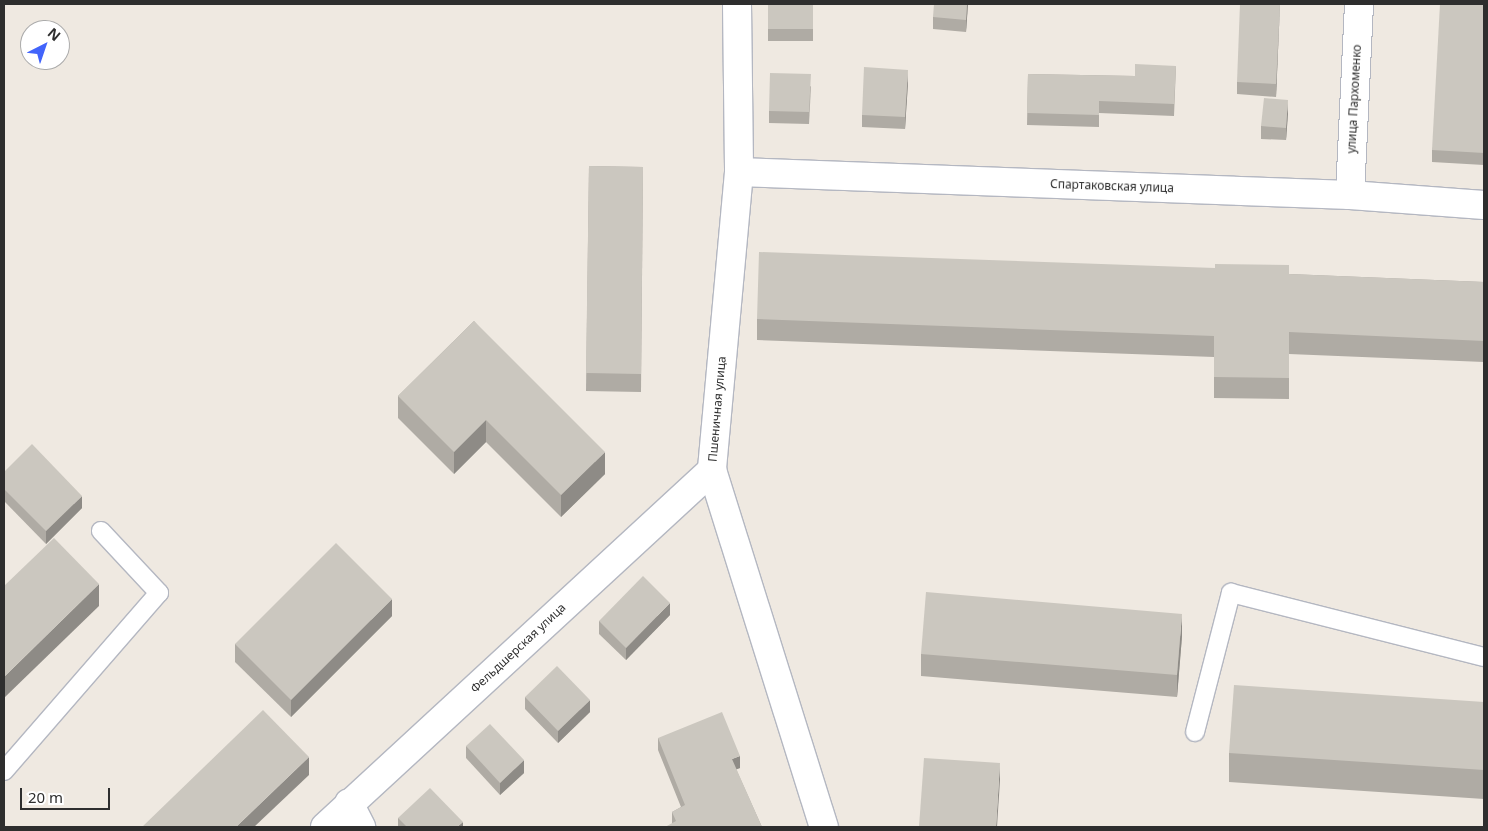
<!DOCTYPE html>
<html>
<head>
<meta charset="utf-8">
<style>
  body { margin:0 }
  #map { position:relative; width:1488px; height:831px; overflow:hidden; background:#efe9e1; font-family:"Noto Sans",sans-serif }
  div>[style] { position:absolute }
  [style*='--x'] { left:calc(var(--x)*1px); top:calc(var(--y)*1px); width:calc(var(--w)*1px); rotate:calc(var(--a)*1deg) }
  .roads { filter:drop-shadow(1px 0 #b4b7c1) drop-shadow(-1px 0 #b4b7c1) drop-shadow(0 1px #b4b7c1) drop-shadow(0 -1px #b4b7c1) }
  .lane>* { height:18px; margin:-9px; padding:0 9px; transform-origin:9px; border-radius:9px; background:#fff }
  .street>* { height:28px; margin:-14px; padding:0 14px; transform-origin:14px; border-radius:14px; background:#fff }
  .wall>* { inset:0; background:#afaba4 }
  .shaded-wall>* { inset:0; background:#8e8b86 }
  .building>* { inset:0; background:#cbc7bf }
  span { translate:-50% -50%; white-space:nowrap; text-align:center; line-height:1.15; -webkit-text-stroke:4px #fff; paint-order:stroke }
  .street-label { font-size:12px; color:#2e2e2e }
  .frame { position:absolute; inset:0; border:5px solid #2e2e2e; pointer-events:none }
  .north { position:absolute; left:20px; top:20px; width:50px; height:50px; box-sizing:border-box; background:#fff; border:1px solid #ababab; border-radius:50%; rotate:41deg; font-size:14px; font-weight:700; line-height:20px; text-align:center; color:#2e2e2e }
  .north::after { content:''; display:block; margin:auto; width:18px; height:22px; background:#4264fb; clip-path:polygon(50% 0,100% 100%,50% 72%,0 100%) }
  .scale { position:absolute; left:20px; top:788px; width:90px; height:22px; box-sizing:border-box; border:2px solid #2e2e2e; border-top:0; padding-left:6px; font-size:15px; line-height:18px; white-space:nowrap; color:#2e2e2e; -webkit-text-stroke:4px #fff; paint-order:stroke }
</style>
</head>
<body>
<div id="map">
  <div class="roads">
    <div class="lane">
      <div style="--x:1195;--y:732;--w:144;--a:-75.5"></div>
      <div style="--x:1231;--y:593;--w:261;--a:14.2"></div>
      <div style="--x:4;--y:771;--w:236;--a:-49"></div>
      <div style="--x:159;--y:593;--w:85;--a:-133.1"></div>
    </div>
    <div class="street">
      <div style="--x:737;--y:4;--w:168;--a:89.3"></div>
      <div style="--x:739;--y:172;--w:299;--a:95.2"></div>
      <div style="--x:712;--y:470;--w:374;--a:72.6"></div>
      <div style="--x:739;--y:172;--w:611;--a:2.16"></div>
      <div style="--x:1350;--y:195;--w:134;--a:4.3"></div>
      <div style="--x:1350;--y:195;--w:191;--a:-87.3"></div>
      <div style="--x:349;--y:803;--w:27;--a:63"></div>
      <div style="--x:325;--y:827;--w:527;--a:-42.69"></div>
    </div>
  </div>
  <div class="wall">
    <div style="clip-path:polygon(768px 4px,813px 4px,813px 41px,768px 41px)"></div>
    <div style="clip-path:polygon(968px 4px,966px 32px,933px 29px,933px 17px)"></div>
    <div style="clip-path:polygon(1108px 4px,1126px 4px,1125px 5px)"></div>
    <div style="clip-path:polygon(1280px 4px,1276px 97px,1237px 94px,1237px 82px)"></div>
    <div style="clip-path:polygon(1484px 4px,1484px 165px,1432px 162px,1432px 150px)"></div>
    <div style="clip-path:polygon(1176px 66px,1174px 116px,1099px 113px,1099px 127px,1027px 125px,1028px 74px,1135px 76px)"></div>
    <div style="clip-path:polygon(908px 82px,905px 129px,862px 127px,862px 115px)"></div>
    <div style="clip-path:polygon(811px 86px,809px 124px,769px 123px,769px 111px)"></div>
    <div style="clip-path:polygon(1288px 113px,1286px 140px,1261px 139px,1261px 126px)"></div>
    <div style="clip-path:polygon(589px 166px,643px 167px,641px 392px,586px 391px)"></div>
    <div style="clip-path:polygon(1289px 274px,1484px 282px,1484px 362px,1289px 354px,1289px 399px,1214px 398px,1214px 357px,757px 340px,757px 319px)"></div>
    <div style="clip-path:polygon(474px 321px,605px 474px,561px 517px,486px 442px,454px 474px,398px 418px,398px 396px)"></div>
    <div style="clip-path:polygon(4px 472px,82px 508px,46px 544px,4px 501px)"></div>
    <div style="clip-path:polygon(670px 615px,626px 660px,599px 634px,599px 621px)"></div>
    <div style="clip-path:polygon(392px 616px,291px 717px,235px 662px,235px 644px)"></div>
    <div style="clip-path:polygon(1182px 636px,1177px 697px,921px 676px,921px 654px)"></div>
    <div style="clip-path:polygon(525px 697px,590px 712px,558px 743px,525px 709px)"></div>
    <div style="clip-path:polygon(1484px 702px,1484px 799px,1229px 782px,1229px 753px)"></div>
    <div style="clip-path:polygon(658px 738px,740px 768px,736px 769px,762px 827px,672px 824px,672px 812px,681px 807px,658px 750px)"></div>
    <div style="clip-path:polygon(466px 746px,524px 773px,500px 795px,466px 758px)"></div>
    <div style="clip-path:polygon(398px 818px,463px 827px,398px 827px)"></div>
  </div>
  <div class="shaded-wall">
    <div style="clip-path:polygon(967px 4px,968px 4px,966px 32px,966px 20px)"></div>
    <div style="clip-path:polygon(1280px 4px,1276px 97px,1276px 84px)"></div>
    <div style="clip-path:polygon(908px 70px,908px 82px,905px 129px,905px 117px)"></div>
    <div style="clip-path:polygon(1288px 100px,1288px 113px,1286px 140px,1286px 128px)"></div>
    <div style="clip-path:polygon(486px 420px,486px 442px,454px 474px,454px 452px)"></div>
    <div style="clip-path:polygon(605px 452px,605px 474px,561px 517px,561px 495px)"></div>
    <div style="clip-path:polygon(82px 496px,82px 508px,46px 544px,46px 531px)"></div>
    <div style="clip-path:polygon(99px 584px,99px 606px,4px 698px,4px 677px)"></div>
    <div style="clip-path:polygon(392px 599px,392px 616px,291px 717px,291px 700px)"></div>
    <div style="clip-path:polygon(670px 603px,670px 615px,626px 660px,626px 648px)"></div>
    <div style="clip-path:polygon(1182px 614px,1182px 636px,1177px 697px,1177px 675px)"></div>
    <div style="clip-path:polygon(590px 700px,590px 712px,558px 743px,558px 731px)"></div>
    <div style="clip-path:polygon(740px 756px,740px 768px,732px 771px,732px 759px)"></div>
    <div style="clip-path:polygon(309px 757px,309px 775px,254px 827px,236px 827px)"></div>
    <div style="clip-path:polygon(524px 760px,524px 773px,500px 795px,500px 783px)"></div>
    <div style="clip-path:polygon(1000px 763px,1000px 780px,997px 827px,996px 827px)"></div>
    <div style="clip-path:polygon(463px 822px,463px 827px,457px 827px)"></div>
  </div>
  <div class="building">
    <div style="clip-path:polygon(768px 4px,813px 4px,813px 29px,768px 29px)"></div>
    <div style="clip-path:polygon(934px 4px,967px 4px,966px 20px,933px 17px)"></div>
    <div style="clip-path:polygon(1240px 4px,1280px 4px,1276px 84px,1237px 82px)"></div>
    <div style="clip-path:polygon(1440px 4px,1484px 4px,1484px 153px,1432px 150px)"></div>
    <div style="clip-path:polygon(1135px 64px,1176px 66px,1174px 104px,1099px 101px,1099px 115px,1027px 113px,1028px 74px,1135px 76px)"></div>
    <div style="clip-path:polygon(864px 67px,908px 70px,905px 117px,862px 115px)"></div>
    <div style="clip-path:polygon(770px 73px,811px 74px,809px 112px,769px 111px)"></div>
    <div style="clip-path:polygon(1264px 98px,1288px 100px,1286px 128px,1261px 126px)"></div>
    <div style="clip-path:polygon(589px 166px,643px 167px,641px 374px,586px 373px)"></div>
    <div style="clip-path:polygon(759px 252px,1215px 268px,1215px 264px,1289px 265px,1289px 274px,1484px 282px,1484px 341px,1289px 332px,1289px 378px,1214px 377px,1214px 336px,757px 319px)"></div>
    <div style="clip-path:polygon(474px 321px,605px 452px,561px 495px,486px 420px,454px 452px,398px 396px)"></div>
    <div style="clip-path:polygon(32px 444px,82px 496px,46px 531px,4px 489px,4px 472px)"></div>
    <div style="clip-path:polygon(54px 538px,99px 584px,4px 677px,4px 586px)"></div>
    <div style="clip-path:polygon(336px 543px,392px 599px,291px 700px,235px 644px)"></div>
    <div style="clip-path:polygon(643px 576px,670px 603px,626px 648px,599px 621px)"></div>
    <div style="clip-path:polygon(926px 592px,1182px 614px,1177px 675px,921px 654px)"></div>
    <div style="clip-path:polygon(557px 666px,590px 700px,558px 731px,525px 697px)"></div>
    <div style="clip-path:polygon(1234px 685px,1484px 702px,1484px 770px,1229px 753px)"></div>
    <div style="clip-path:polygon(263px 710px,309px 757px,236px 827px,142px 827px)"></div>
    <div style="clip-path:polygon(722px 712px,740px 756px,732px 759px,762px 827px,665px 827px,676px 821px,672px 812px,685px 805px,658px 738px)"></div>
    <div style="clip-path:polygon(490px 724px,524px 760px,500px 783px,466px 746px)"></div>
    <div style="clip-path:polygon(924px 758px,1000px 763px,996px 827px,919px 827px)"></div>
    <div style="clip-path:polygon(430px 788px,463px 822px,457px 827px,407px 827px,398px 818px)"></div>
  </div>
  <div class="street-label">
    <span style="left:1354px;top:99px;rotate:-87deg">улица Пархоменко</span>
    <span style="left:1112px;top:186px;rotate:2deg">Спартаковская улица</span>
    <span style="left:717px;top:409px;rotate:-85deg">Пшеничная улица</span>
    <span style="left:518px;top:648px;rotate:-43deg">Фельдшерская улица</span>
  </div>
  <div class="frame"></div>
  <div class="north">N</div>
  <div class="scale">20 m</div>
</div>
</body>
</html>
